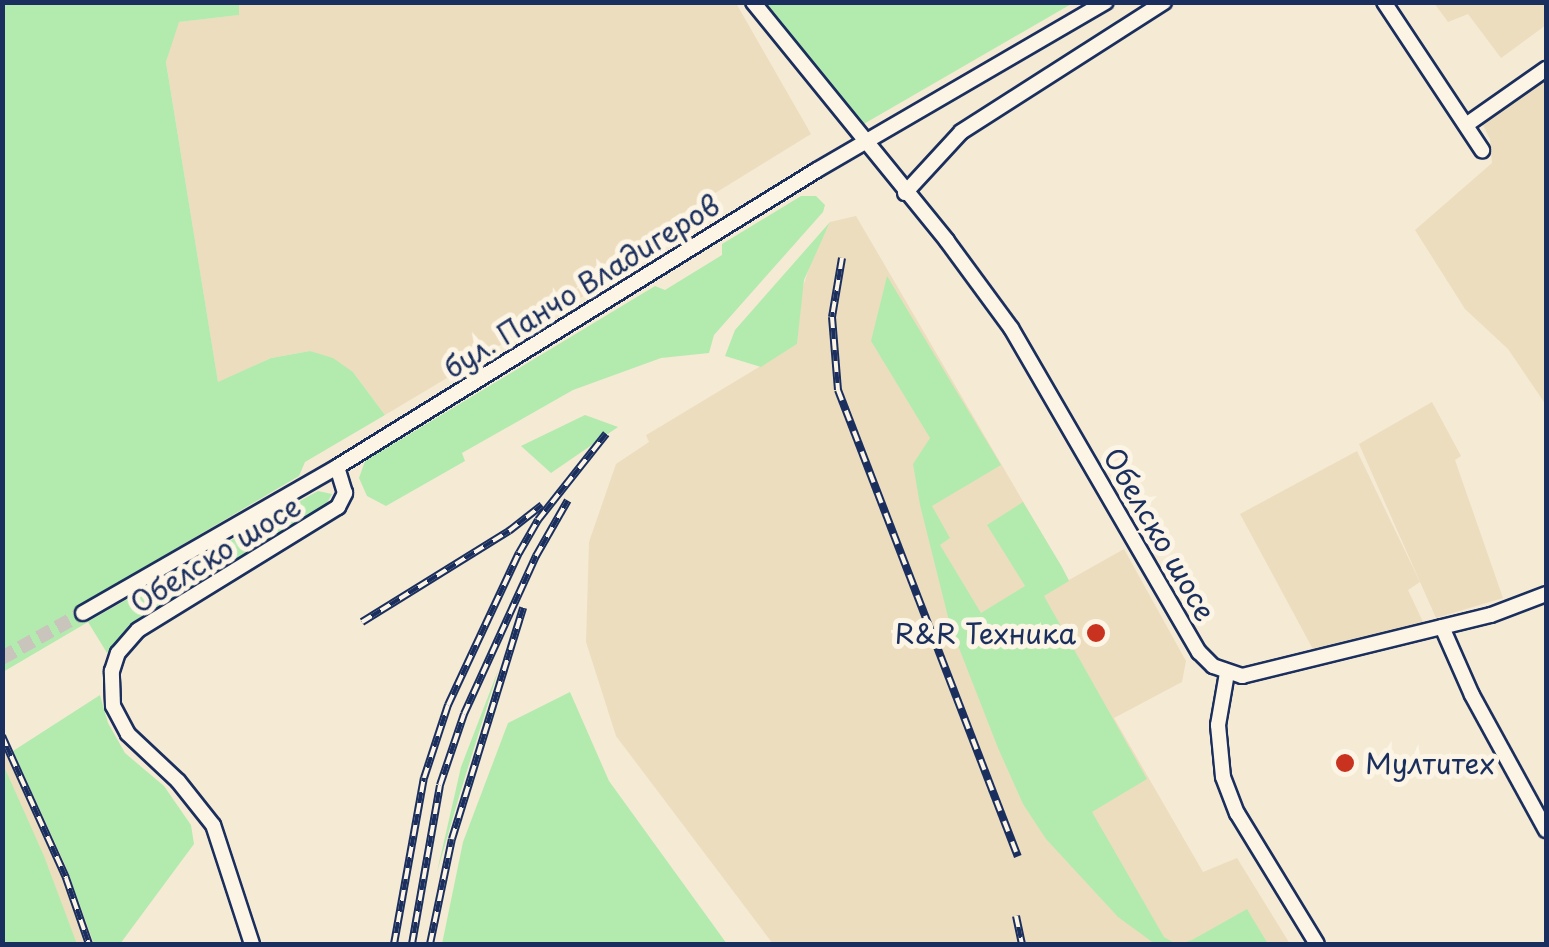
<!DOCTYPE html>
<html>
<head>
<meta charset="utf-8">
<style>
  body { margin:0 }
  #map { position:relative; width:1549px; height:947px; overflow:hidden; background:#f5ead4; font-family:"Playpen Sans",sans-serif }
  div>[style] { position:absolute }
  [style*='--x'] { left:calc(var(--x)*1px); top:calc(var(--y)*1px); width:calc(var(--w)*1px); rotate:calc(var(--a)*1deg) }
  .built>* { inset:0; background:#edddbf }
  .green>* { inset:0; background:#b3ebaf }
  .minor-tunnel>* { height:14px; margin-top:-7px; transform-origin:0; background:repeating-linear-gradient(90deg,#c9c5bc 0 14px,transparent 0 21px) }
  .roads { filter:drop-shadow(2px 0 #1b2f5e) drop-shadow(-2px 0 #1b2f5e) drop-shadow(0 2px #1b2f5e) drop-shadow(0 -2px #1b2f5e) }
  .minor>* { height:14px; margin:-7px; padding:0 7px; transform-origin:7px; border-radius:7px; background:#fcf5e5 }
  .rail>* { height:8px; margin-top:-4px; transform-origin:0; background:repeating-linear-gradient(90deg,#fcf5e5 0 11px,#1b2f5e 0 22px); box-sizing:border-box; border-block:2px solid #1b2f5e }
  .dots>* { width:28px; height:28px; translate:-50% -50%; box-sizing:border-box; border:5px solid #fcf5e5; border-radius:50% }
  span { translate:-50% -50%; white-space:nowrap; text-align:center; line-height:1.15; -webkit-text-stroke:10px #fcf5e5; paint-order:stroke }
  .street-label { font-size:28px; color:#1b2f5e }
  .poi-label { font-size:28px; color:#1b2f5e }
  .right { translate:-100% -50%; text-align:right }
  .left { translate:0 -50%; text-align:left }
  .frame { position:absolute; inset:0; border:5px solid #1b2f5e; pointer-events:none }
</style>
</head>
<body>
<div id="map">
  <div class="built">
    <div style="clip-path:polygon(239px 3px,736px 3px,811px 134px,647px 235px,657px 253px,475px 360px,464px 353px,457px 356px,449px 361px,453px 369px,447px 378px,385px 415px,353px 372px,310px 351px,271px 358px,218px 383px,166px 62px,178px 22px,238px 15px)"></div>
    <div style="clip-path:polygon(1434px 3px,1546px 3px,1546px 25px,1501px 58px,1468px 14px,1448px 22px)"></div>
    <div style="clip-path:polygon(1546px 78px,1546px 405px,1508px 349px,1465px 309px,1415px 230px,1492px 163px,1490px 139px,1482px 123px)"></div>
    <div style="clip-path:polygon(856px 216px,1069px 580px,1124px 549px,1186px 661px,1182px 682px,1114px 718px,1203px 872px,1237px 858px,1290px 944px,773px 944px,616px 736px,586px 642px,589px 542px,616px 464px,649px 442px,646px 435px,653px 431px,797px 344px,800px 296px,811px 262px,830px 222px)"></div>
    <div style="clip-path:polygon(1432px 402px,1461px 456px,1455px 460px,1503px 598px,1436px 618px,1359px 444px)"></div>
    <div style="clip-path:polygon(1357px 451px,1420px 582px,1408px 590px,1423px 622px,1315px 653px,1240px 514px)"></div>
    <div style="clip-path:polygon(2px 729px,66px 867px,94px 944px,77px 944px,3px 764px)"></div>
  </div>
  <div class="green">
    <div style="clip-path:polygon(2px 3px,239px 3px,239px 15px,179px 22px,166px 62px,218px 382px,271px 358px,310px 351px,333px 358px,353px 372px,385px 415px,305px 462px,299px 476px,80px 605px,89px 621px,309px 496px,318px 491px,332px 494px,326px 505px,129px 625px,107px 653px,88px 622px,3px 672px)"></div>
    <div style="clip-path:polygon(755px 3px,1073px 3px,862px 125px)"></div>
    <div style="clip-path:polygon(801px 196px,816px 196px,825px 205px,823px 212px,714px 335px,709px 353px,661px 358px,573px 390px,462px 453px,465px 461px,386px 506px,367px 496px,359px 478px,365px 461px,655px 286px,665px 290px,722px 255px,722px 244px)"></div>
    <div style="clip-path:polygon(830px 222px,804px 280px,797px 344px,761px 367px,725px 356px,735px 330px)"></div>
    <div style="clip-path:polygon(887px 276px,1001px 465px,932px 506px,950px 538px,940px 545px,981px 613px,1025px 586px,987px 525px,1023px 502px,1062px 567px,1069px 581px,1044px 596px,1147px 779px,1092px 812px,1164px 937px,1176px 944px,1155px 944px,1118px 917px,1046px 839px,1023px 804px,998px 748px,950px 625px,920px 505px,913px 464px,930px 438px,871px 341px)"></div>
    <div style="clip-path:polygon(585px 415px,618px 427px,551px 473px,521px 446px)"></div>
    <div style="clip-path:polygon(499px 668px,461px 790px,437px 872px,461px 767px)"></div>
    <div style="clip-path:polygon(570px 692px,609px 781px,727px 944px,442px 944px,463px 842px,508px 723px)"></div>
    <div style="clip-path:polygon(100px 695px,108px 723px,125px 753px,164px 786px,191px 825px,194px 844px,120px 944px,94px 944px,66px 867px,13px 751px)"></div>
    <div style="clip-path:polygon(3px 764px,44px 856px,77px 944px,3px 944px)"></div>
    <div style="clip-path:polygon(1247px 909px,1268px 944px,1179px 944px,1192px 940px)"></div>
  </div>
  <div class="minor-tunnel">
    <div style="--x:2;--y:658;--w:93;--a:-29.1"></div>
  </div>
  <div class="roads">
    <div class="minor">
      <div style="--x:753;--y:2;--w:308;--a:50.9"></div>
      <div style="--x:947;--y:241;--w:108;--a:53.7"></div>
      <div style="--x:1011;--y:328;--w:375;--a:59.9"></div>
      <div style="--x:1199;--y:652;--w:20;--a:45"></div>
      <div style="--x:1213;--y:666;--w:31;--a:19"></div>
      <div style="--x:1242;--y:676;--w:256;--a:-13.8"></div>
      <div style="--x:1491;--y:615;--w:59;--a:-20.9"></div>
      <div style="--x:1384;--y:2;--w:178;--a:56.5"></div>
      <div style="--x:1466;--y:125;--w:98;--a:-35"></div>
      <div style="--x:905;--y:193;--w:83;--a:-47.4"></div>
      <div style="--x:961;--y:132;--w:241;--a:-32.6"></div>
      <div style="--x:83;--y:613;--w:293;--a:-29.9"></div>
      <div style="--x:337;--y:467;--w:564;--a:-31.75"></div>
      <div style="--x:817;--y:170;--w:334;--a:-30.2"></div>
      <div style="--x:1442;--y:627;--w:74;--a:66.2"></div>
      <div style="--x:1472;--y:695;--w:154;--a:61.3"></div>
      <div style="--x:1227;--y:673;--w:53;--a:99.8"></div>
      <div style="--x:1218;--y:725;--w:52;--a:84.5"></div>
      <div style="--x:1223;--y:777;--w:39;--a:69"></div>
      <div style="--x:1237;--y:813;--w:153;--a:58.6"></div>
      <div style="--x:252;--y:944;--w:125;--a:-108.1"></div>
      <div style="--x:213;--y:825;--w:56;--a:-128.5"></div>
      <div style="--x:178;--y:781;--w:69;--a:-136.8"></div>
      <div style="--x:128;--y:734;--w:32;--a:-118"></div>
      <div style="--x:113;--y:706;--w:35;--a:-92"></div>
      <div style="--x:112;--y:671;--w:19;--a:-72"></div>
      <div style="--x:118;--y:653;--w:30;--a:-49"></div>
      <div style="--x:138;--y:630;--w:235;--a:-31.6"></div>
      <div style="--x:338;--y:507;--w:16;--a:-63"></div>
      <div style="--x:345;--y:493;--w:27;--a:-107"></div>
    </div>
  </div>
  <div class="rail">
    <div style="--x:842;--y:258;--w:60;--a:99.6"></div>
    <div style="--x:832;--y:317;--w:73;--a:85.3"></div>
    <div style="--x:838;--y:390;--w:500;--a:68.92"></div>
    <div style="--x:362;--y:622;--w:173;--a:-31.8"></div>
    <div style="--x:509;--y:531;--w:42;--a:-38.2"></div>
    <div style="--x:2;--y:736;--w:156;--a:65.7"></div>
    <div style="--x:66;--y:878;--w:70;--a:70.8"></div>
    <div style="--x:1016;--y:916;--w:29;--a:78"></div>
    <div style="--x:394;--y:944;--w:169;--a:-79.8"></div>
    <div style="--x:424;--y:778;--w:77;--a:-71.8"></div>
    <div style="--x:448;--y:705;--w:168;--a:-65"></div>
    <div style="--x:519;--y:553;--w:38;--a:-60"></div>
    <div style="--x:538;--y:520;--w:110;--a:-51.7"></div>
    <div style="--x:412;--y:944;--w:161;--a:-80"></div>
    <div style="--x:440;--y:785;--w:75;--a:-71.3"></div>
    <div style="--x:464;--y:714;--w:174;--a:-65.5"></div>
    <div style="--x:536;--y:556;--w:64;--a:-60.3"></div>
    <div style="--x:430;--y:944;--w:107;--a:-78.2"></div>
    <div style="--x:452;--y:839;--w:242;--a:-72.9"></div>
  </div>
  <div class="dots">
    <div style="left:1096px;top:633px;background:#c8321e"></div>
    <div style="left:1345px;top:763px;background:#c8321e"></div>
  </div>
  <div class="street-label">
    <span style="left:581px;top:286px;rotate:-32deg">бул. Панчо Владигеров</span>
    <span style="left:1160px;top:534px;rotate:60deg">Обелско шосе</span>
    <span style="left:215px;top:554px;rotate:-32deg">Обелско шосе</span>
  </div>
  <div class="poi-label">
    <span class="right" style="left:1076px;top:633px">R&amp;R Техника</span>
    <span class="left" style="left:1365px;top:763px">Мултитех</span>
  </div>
  <div class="frame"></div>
</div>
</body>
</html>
